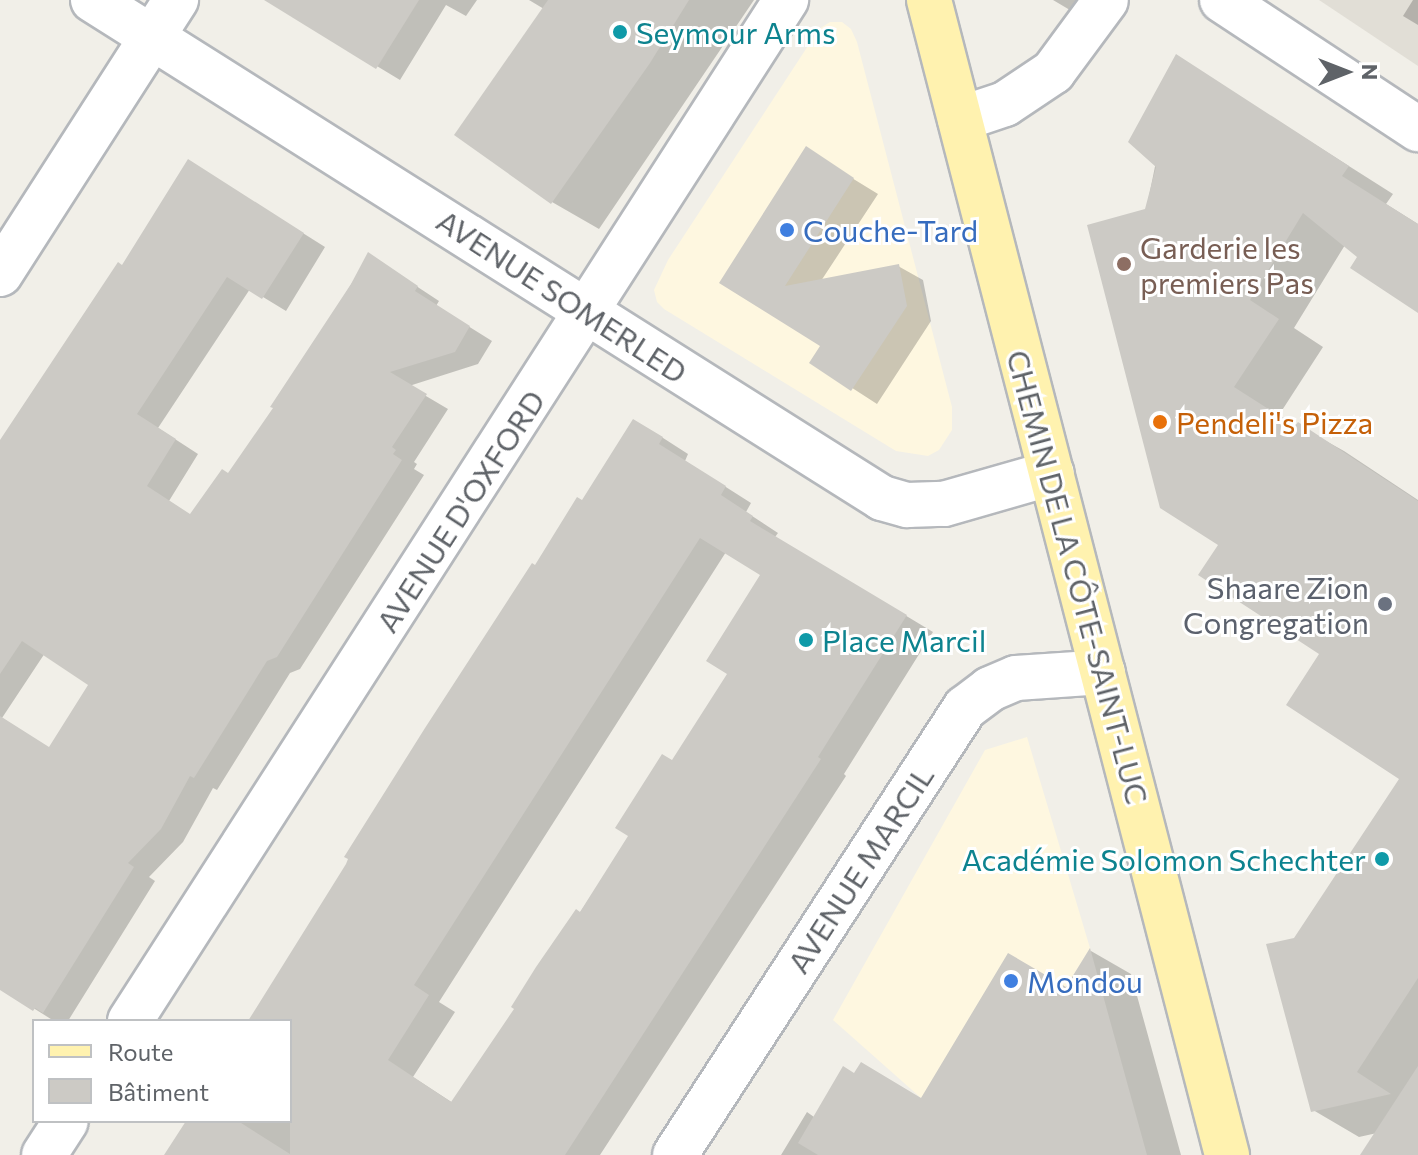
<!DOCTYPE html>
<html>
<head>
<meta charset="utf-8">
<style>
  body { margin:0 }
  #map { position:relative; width:1418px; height:1155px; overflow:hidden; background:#f1efe8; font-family:Commissioner,sans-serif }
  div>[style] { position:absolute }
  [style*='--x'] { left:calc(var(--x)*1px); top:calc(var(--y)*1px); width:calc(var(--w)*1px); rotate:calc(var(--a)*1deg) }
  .commercial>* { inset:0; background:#fef7e0 }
  .education>* { inset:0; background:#e1ded6 }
  .shadow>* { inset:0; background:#0003 }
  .building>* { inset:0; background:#cccac5 }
  .roads { filter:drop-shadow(2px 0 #b5b8bc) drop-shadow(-2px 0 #b5b8bc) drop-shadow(0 2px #b5b8bc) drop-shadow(0 -2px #b5b8bc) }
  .minor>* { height:44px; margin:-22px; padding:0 22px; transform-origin:22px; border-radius:22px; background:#fff }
  .major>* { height:44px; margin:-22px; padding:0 22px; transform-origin:22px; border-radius:22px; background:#fff2af }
  .dots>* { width:22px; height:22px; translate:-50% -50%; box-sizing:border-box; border:4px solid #fff; border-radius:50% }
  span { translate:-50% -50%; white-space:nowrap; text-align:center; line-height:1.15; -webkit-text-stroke:6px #fff; paint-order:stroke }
  .culture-label { font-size:30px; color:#0d838f }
  .left { translate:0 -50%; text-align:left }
  .right { translate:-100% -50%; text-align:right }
  .shop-label { font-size:30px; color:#366cbe }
  .education-label { font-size:30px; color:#785e54 }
  .street-label { font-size:30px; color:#5f6368 }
  .food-label { font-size:30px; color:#c56008 }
  .worship-label { font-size:30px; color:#5b616d }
  .legend { position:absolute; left:32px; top:1019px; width:260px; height:104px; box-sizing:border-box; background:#fff; border:2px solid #bfc1c3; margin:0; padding:10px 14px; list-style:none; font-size:24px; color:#5f6368 }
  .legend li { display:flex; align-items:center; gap:16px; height:40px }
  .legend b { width:40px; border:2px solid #bfc1c3 }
  .north { position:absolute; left:1306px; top:32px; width:80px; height:80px; -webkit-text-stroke:6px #fff; paint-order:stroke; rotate:90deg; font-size:22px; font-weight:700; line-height:32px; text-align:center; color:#5f6368 }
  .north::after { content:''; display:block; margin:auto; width:28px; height:36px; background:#5f6368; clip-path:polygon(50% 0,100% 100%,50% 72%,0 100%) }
</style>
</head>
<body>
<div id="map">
  <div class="commercial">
    <div style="clip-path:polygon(830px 22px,842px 22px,851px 29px,857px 42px,952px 407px,952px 430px,939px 450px,928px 456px,896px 451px,664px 309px,657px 302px,654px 290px,668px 260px,819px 29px)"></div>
    <div style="clip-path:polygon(1027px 737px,1090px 948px,1066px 987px,921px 1098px,833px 1020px,985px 750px)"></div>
  </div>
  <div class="education">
    <div style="clip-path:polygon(1319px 0,1418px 0,1418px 66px)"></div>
  </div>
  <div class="shadow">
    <div style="clip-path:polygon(296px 0,477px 0,466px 16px,446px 5px,400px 80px,289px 13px)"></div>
    <div style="clip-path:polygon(529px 0,754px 0,599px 229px,552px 202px,544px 9px)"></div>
    <div style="clip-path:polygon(1053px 0,1090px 0,1080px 16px)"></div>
    <div style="clip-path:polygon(1413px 0,1418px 0,1418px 25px,1403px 16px)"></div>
    <div style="clip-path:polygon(1177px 57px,1393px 194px,1386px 204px,1418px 224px,1418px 311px,1345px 245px,1294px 328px,1323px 347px,1279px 415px,1344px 451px,1418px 500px,1418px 1155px,1363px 1155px,1377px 1133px,1359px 1137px,1313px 1110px,1295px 940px,1402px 779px,1322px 653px,1221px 544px,1146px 211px)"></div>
    <div style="clip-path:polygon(829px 164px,878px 194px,821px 281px,898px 266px,923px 280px,931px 321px,877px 404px,812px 362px,822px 345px,722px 282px)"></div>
    <div style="clip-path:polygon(evenodd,211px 175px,325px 247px,286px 311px,250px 289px,158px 428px,198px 454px,169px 501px,191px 516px,229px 475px,276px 408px,369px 255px,439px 301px,436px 306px,492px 341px,478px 364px,409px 386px,448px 409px,414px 462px,417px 464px,414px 469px,424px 475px,300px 669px,290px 673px,217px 790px,213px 788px,183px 842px,149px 877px,155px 881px,68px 1021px,54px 1021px,0 987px,0 447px,123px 267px,211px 175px,45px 653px,91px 685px,50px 749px,2px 718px,45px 653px)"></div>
    <div style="clip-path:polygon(evenodd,660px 436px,688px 454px,685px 461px,751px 503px,746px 512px,778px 533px,775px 537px,933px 632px,844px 774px,846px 776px,600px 1155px,168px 1155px,189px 1121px,290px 1121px,290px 1021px,251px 1021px,536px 567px,583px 503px,660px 436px,726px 552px,763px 574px,730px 674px,631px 836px,453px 1103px,413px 1077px,455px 1012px,439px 1002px,726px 552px)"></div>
    <div style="clip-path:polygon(1091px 951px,1131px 974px,1181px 1155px,781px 1155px,807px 1112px,814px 1117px,855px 1075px,922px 1100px,1066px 990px)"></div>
  </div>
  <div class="building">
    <div style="clip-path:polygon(264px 0,419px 0,376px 69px)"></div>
    <div style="clip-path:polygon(548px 0,689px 0,650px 63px,551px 204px,454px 135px)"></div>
    <div style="clip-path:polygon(1176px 54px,1349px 166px,1342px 176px,1418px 224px,1418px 313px,1350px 268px,1357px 257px,1303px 213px,1250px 300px,1279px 319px,1234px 387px,1295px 426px,1298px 422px,1418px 501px,1418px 978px,1357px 1072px,1391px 1094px,1311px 1112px,1266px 944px,1294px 938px,1399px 779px,1286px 705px,1319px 654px,1198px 575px,1218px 545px,1160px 508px,1087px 225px,1145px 209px,1156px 167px,1128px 142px)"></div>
    <div style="clip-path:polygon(806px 146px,854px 178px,785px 286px,899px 264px,907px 306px,851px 391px,809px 363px,820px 346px,719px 283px)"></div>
    <div style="clip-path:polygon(188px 159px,304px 233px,262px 299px,227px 277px,137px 414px,176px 439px,147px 486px,190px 514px,222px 469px,228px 473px,273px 408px,270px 407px,351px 284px,368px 252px,418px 286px,415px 291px,470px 326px,455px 352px,390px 372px,427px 394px,392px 447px,396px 450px,393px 454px,402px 460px,277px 657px,267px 661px,194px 778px,190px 776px,161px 829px,128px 863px,134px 867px,43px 1013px,35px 1008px,33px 1011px,0 990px,0 716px,49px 747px,88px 685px,22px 641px,0 674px,0 440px,118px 262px,122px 265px)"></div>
    <div style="clip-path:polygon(evenodd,633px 419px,663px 437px,659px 444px,726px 486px,721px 495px,753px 516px,750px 521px,907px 615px,818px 757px,821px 759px,565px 1155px,164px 1155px,186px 1121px,238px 1121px,290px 1154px,290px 1021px,248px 1021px,346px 864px,348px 859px,344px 857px,425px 728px,532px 563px,535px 565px,577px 497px,582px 500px,633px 419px,700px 538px,760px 575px,706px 661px,727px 674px,672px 760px,662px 754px,615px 828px,628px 836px,580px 912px,576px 909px,536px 967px,511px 1007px,514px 1009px,451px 1102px,388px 1060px,429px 995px,414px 985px,700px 538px)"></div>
    <div style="clip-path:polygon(1090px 948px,1147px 1155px,818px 1155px,798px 1143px,843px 1066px,854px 1073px,861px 1062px,921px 1098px,1008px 953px,1066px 987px)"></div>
    <div style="clip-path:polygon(1418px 1066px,1418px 1155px,1360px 1155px)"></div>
  </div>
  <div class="roads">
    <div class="minor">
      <div style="--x:93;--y:0;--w:933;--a:32.26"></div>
      <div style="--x:882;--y:498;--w:26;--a:16"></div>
      <div style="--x:907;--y:505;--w:37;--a:-2"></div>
      <div style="--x:944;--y:504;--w:112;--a:-16"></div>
      <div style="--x:1222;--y:0;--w:235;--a:33.4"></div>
      <div style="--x:960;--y:119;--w:47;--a:-18.4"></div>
      <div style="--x:1005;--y:104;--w:58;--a:-33.7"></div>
      <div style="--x:1053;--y:72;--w:89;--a:-53.6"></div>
      <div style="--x:0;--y:274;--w:326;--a:-57.3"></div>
      <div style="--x:130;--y:1021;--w:1214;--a:-57.28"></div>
      <div style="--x:44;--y:1155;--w:40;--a:-57.1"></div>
      <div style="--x:675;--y:1155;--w:533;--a:-57.03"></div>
      <div style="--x:965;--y:708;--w:31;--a:-37"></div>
      <div style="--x:990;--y:689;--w:28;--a:-23"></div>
      <div style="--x:1016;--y:678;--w:87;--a:-3.9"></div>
    </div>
    <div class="major">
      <div style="--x:929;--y:0;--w:1193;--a:75.53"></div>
    </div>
  </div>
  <div class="dots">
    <div style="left:620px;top:32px;background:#0f9aa8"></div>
    <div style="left:787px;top:230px;background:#3f7fe0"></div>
    <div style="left:1124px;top:264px;background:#8d6e63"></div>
    <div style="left:1160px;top:422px;background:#e8710a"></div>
    <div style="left:1385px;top:604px;background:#6b7280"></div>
    <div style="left:806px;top:640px;background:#0f9aa8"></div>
    <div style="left:1382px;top:859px;background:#0f9aa8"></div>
    <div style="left:1011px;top:981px;background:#3f7fe0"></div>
  </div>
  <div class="culture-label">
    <span class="left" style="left:636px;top:32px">Seymour Arms</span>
    <span class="left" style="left:822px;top:640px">Place Marcil</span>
    <span class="right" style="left:1366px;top:859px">Académie Solomon Schechter</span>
  </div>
  <div class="shop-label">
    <span class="left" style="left:803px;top:230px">Couche-Tard</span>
    <span class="left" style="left:1027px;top:981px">Mondou</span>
  </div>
  <div class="education-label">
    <span class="left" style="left:1140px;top:264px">Garderie les<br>premiers Pas</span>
  </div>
  <div class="street-label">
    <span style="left:562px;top:296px;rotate:33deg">AVENUE SOMERLED</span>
    <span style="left:460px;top:511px;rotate:-57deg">AVENUE D'OXFORD</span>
    <span style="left:1078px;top:577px;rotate:75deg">CHEMIN DE LA CÔTE-SAINT-LUC</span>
    <span style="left:860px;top:869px;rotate:-57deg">AVENUE MARCIL</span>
  </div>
  <div class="food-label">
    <span class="left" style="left:1176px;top:422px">Pendeli's Pizza</span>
  </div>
  <div class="worship-label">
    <span class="right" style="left:1369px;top:604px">Shaare Zion<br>Congregation</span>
  </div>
  <ul class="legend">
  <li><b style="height:10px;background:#fff2af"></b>Route</li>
  <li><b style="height:22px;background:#cccac5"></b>Bâtiment</li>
  </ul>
  <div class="north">N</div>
</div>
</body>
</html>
